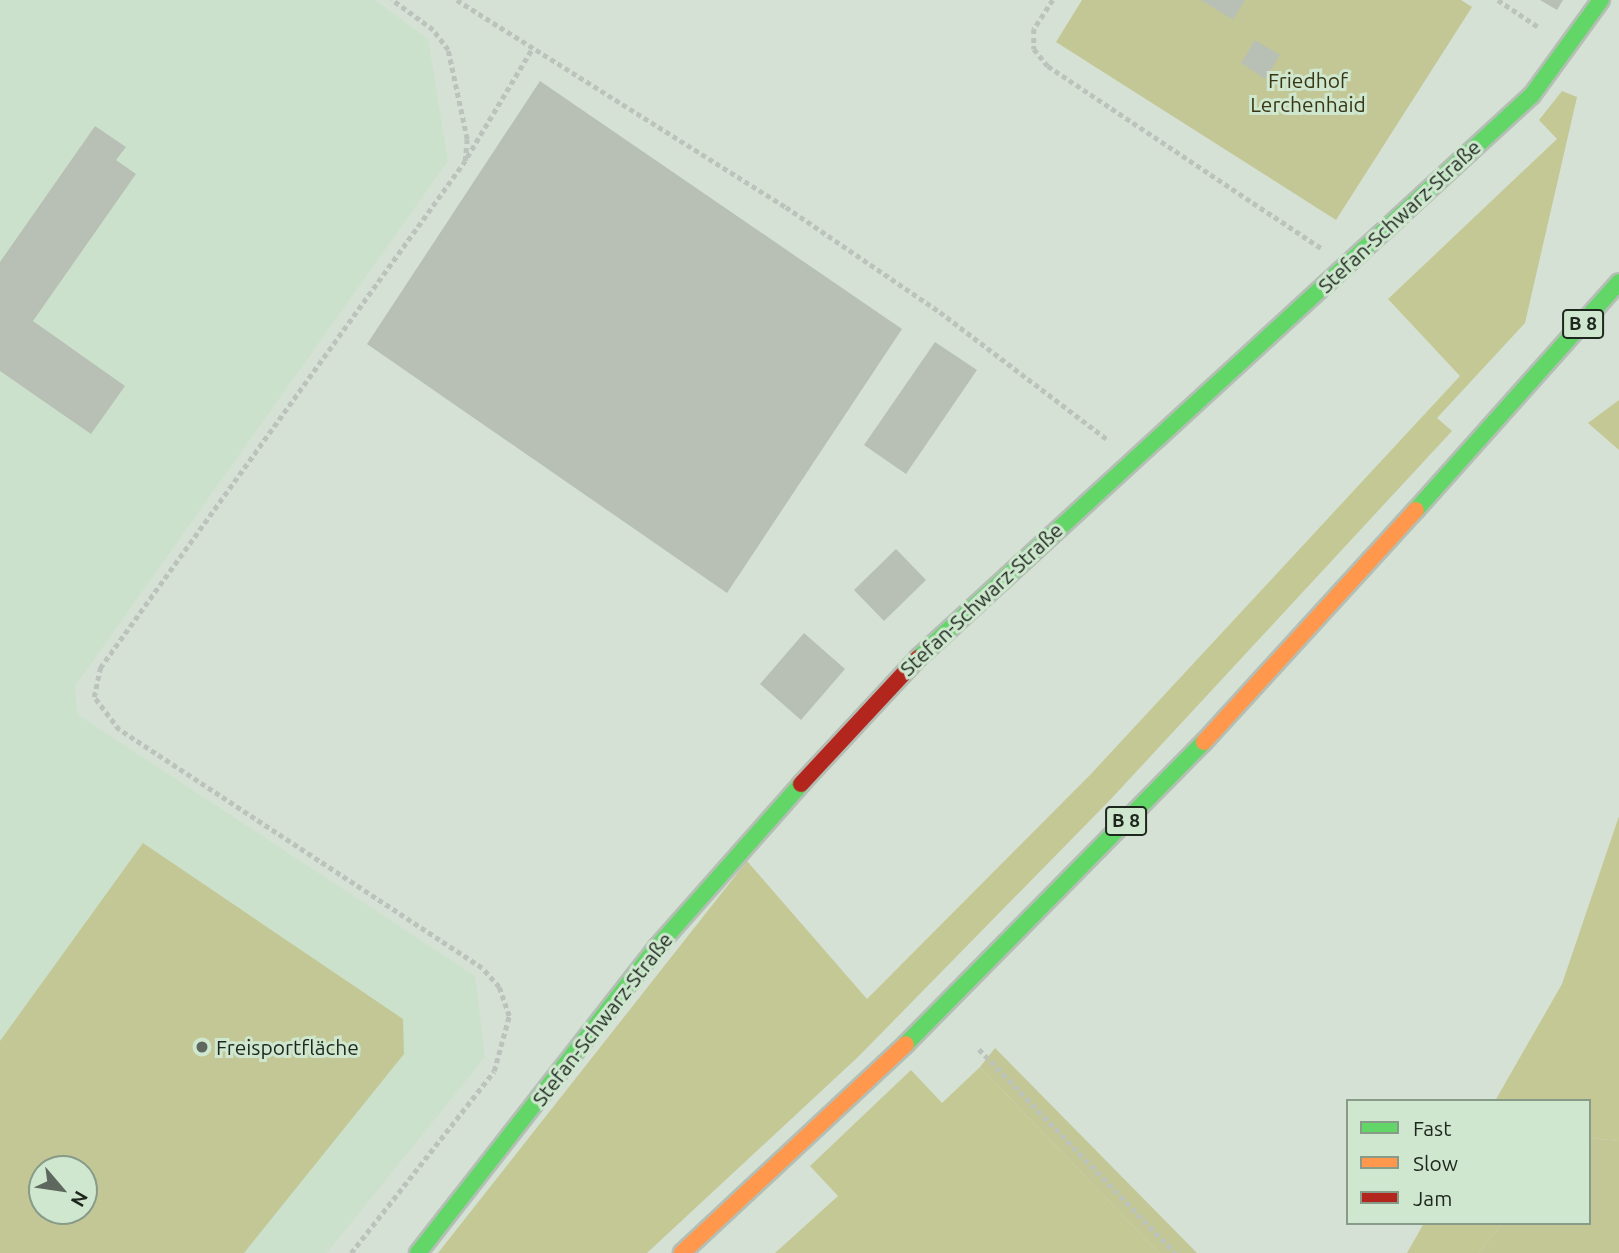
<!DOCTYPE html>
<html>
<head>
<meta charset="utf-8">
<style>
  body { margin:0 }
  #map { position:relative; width:1619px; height:1253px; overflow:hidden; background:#d5e1d5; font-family:Ubuntu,sans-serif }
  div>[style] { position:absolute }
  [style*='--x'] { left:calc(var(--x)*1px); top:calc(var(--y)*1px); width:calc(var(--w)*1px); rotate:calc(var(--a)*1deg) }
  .built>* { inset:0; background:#cce1cc }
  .green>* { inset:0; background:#c3c795 }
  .forest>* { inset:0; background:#c4c895 }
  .building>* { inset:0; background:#b8c0b6 }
  .path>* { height:4.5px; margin-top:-2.25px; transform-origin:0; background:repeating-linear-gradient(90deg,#bcc2bc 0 5px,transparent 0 8.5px) }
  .roads { filter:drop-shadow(2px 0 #b4beb4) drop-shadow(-2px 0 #b4beb4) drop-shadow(0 2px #b4beb4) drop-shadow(0 -2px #b4beb4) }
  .fast>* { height:16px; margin:-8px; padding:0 8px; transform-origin:8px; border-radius:8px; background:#63d668 }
  .slow>* { height:16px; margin:-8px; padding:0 8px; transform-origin:8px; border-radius:8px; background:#ff974d }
  .jam>* { height:16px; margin:-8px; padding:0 8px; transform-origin:8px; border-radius:8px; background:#b3261e }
  .dots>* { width:19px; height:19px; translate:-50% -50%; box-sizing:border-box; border:4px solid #cfe7cf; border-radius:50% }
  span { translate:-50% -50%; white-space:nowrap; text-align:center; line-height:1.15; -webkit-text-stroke:6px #cfe7cf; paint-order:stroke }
  .shield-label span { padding:2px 5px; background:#cfe7cf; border:2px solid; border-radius:5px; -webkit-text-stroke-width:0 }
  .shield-label { font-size:19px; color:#1e271e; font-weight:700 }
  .park-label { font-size:21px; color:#393713 }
  .street-label { font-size:21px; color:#1e271e }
  .poi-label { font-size:21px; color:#1e271e }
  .left { translate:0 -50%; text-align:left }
  .legend { position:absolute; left:1346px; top:1099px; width:245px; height:126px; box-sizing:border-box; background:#cfe7cf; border:2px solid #889a88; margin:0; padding:9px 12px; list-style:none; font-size:21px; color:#1e271e }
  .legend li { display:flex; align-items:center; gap:14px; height:35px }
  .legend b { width:35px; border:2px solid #889a88 }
  .north { position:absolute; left:28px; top:1155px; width:70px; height:70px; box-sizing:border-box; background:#cfe7cf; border:2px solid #889a88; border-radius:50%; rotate:119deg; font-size:19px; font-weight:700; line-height:28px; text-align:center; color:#1e271e }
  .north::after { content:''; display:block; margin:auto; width:24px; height:32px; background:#5e685e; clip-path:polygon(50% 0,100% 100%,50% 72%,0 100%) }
</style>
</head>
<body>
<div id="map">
  <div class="built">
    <div style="clip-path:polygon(evenodd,0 0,375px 0,428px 39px,448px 161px,75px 686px,77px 714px,475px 976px,485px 1057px,327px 1253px,0 1253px,0 0,42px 1169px,84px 1169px,84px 1211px,42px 1211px,42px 1169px)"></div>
  </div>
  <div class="green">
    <div style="clip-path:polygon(1082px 0,1461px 0,1472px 7px,1336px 220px,1056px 42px)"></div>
    <div style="clip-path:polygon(evenodd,143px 843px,403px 1019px,404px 1054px,244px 1253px,0 1253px,0 1041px,143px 843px,42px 1169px,84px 1169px,84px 1211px,42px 1211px,42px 1169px)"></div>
    <div style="clip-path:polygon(995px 1048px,1197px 1253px,1159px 1253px,980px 1067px)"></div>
    <div style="clip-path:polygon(1589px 1138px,1619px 1141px,1619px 1253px,1478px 1253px,1503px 1223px,1589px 1223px)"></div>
  </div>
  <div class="forest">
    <div style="clip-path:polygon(1562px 91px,1577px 97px,1525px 323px,1437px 418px,1452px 431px,1111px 799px,859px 1056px,647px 1253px,438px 1253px,747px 861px,867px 999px,1090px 775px,1460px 376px,1388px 299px,1557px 139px,1539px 120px)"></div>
    <div style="clip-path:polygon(1619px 400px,1619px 450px,1588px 423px)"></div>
    <div style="clip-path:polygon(1619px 816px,1619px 1141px,1589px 1138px,1589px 1101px,1495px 1101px,1562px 984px)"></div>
    <div style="clip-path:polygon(980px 1067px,1159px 1253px,775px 1253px,838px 1196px,810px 1166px,911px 1070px,942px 1103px)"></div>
    <div style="clip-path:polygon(1424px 1223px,1503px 1223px,1478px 1253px,1407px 1253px)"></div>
  </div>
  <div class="building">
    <div style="clip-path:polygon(1201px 0,1245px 0,1233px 20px)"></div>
    <div style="clip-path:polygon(1540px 0,1563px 0,1557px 10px)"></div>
    <div style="clip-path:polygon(1255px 40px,1280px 55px,1265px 79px,1241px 63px)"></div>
    <div style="clip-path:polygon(540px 81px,902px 329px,727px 593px,367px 344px)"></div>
    <div style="clip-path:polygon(95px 126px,126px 147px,116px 160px,136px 174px,33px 321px,125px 386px,91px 434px,0 371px,0 262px)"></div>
    <div style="clip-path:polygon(935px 342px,977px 370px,906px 474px,864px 445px)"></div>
    <div style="clip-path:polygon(896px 549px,926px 580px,884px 621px,854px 590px)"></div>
    <div style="clip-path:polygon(804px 633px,845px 669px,801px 720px,760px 684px)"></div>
  </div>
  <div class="path">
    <div style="--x:457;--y:0;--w:389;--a:32.2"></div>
    <div style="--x:786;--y:207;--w:186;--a:34.3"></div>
    <div style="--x:940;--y:312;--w:211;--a:37.3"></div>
    <div style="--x:1053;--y:0;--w:35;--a:123"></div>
    <div style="--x:1034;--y:29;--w:20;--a:90"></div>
    <div style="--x:1034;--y:49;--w:22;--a:51"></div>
    <div style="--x:1048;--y:66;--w:328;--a:33.7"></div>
    <div style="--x:1498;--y:0;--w:50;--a:33.7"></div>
    <div style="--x:467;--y:157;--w:126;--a:-59"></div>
    <div style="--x:979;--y:1049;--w:283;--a:46.1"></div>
    <div style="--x:351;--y:1253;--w:231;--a:-51.8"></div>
    <div style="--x:494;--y:1071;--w:57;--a:-74.7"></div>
    <div style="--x:509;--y:1016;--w:31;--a:-109"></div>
    <div style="--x:499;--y:987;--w:25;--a:-132"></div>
    <div style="--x:482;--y:968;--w:434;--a:-146.7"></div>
    <div style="--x:119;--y:730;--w:41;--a:-127.1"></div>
    <div style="--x:94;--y:697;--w:30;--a:-78"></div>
    <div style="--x:100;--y:668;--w:625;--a:-54.25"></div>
    <div style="--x:465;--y:161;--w:22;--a:-85"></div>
    <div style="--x:467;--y:139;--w:91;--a:-102.1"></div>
    <div style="--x:448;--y:50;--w:25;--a:-127"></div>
    <div style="--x:433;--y:30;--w:51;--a:-143.8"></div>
  </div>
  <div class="roads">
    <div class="fast">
      <div style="--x:1416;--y:510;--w:305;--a:-48.3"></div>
      <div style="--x:918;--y:658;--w:833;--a:-42.52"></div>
      <div style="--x:1532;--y:95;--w:117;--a:-54"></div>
      <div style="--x:906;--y:1044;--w:424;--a:-45.4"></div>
      <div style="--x:418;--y:1253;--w:388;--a:-52"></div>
      <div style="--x:657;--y:947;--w:217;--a:-48.5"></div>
    </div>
    <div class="slow">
      <div style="--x:1204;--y:742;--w:314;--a:-47.6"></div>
      <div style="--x:682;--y:1253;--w:306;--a:-43"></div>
    </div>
    <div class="jam">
      <div style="--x:801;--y:784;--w:172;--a:-47.1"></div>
    </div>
  </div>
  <div class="dots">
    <div style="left:202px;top:1047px;background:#5e685e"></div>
  </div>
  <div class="shield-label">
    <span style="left:1583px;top:324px">B 8</span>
    <span style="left:1126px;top:821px">B 8</span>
  </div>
  <div class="park-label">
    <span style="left:1308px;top:92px">Friedhof<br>Lerchenhaid</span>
  </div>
  <div class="street-label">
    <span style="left:1399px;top:216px;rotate:-43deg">Stefan-Schwarz-Straße</span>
    <span style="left:981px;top:599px;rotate:-43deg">Stefan-Schwarz-Straße</span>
    <span style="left:602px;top:1019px;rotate:-52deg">Stefan-Schwarz-Straße</span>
  </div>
  <div class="poi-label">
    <span class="left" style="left:216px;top:1047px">Freisportfläche</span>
  </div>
  <ul class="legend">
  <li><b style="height:9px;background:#63d668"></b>Fast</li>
  <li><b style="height:9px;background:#ff974d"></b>Slow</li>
  <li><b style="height:9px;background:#b3261e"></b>Jam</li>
  </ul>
  <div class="north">N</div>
</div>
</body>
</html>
